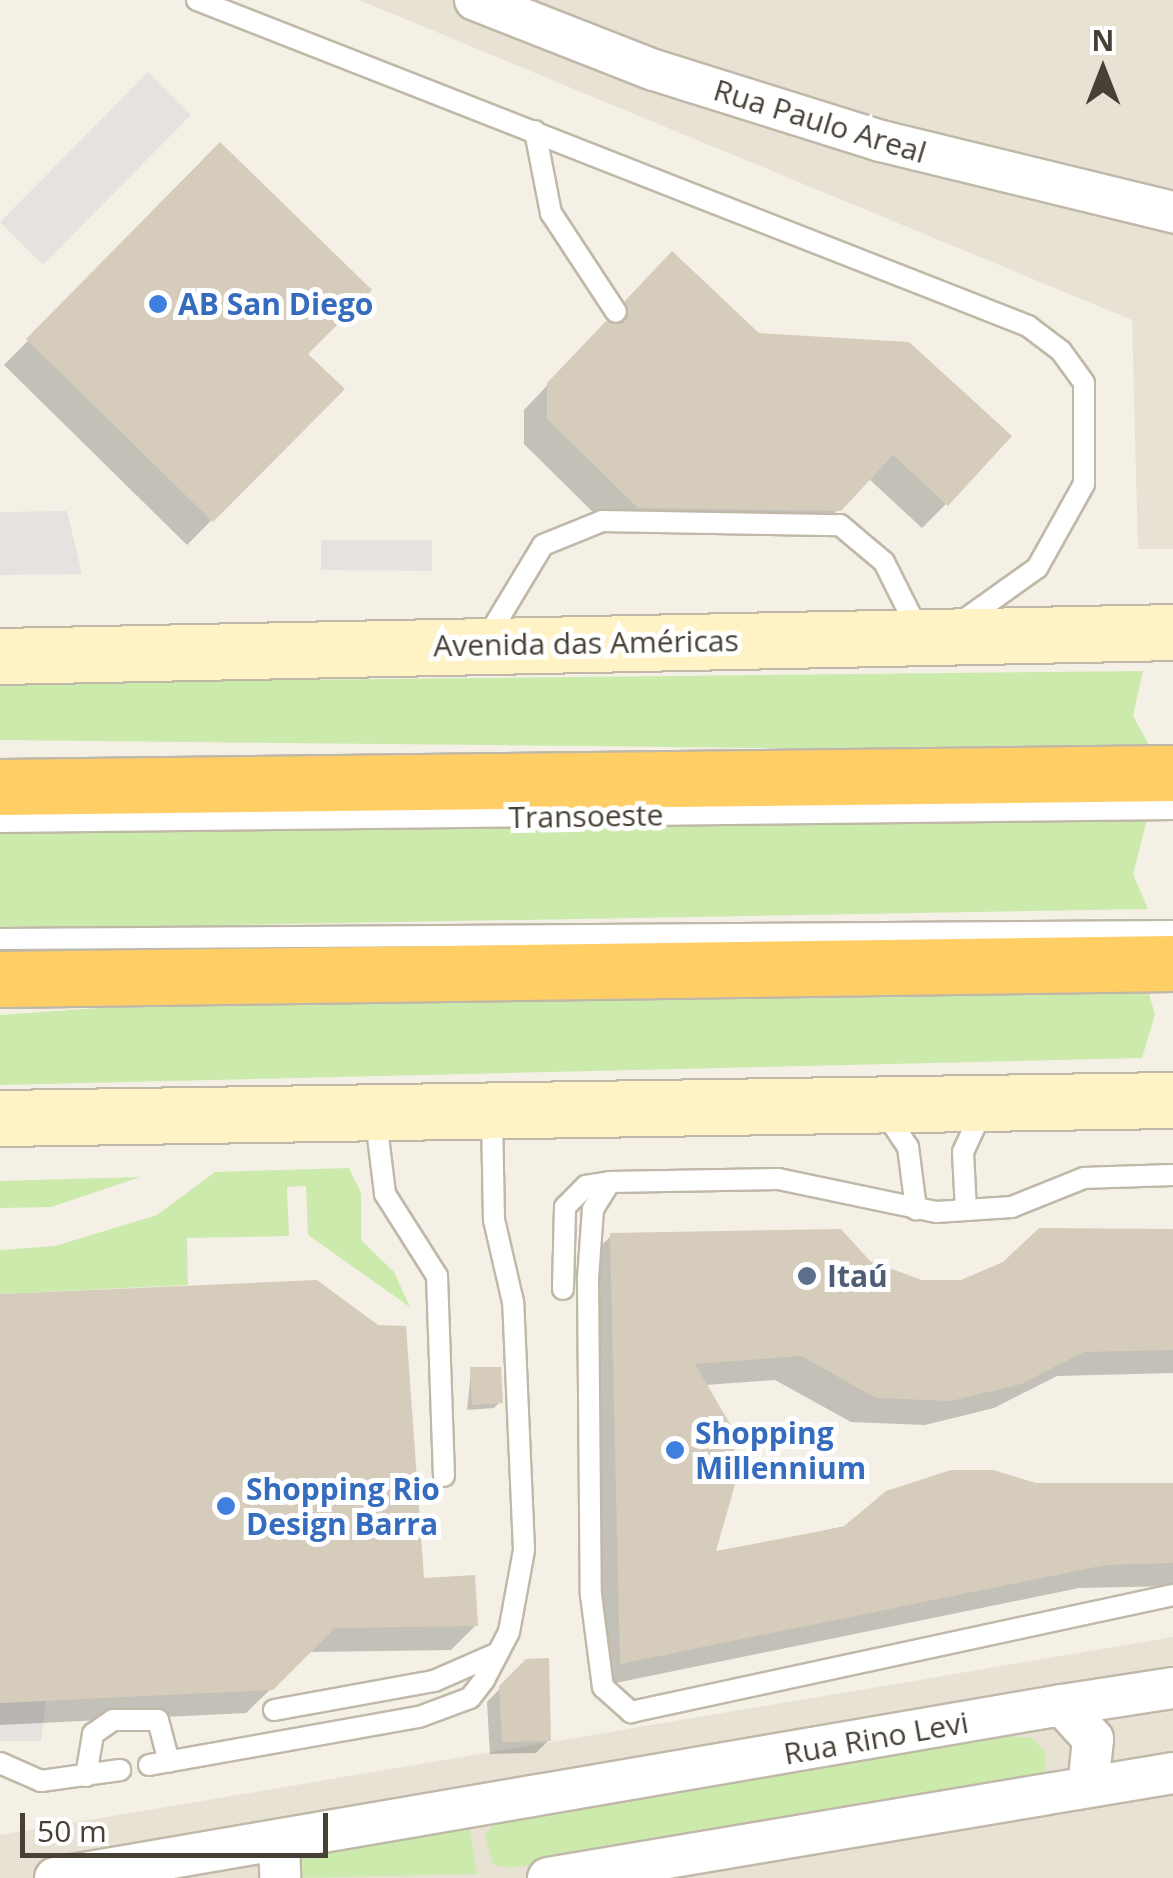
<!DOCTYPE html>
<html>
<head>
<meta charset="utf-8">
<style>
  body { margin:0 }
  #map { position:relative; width:1173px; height:1878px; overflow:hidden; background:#f4f0e6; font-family:"Open Sans",sans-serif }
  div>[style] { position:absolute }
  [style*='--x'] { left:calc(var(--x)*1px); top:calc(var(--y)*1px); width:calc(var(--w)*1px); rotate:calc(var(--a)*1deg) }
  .residential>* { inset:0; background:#e8e2d4 }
  .green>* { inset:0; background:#cdeaad }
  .parking>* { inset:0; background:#e5e2df }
  .shadow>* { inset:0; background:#0003 }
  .building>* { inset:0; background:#d6ccbb }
  .roads { filter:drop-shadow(2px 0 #c0b8a8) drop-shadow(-2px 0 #c0b8a8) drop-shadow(0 2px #c0b8a8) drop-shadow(0 -2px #c0b8a8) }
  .lane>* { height:20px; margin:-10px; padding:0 10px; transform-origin:10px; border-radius:10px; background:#fff }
  .street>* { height:40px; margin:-20px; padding:0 20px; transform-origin:20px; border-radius:20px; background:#fff }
  .secondary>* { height:55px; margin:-27.5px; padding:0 27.5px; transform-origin:27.5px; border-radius:27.5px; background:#fff2c5 }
  .highway>* { height:55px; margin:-27.5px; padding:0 27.5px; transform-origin:27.5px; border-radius:27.5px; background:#ffcf66 }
  .dots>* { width:28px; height:28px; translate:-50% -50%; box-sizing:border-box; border:5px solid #fff; border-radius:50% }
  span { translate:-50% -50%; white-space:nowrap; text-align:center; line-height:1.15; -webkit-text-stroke:10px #fff; paint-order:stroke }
  .street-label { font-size:30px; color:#474035 }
  .shop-label { font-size:30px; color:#366cbe; font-weight:700 }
  .left { translate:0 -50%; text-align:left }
  .service-label { font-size:30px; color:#4e5e75; font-weight:700 }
  .north { position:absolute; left:1053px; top:20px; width:100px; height:100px; -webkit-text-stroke:8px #fff; paint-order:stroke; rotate:0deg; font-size:28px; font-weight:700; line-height:40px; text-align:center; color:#474035 }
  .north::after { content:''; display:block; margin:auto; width:35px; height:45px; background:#474035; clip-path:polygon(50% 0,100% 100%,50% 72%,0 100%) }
  .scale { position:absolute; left:20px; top:1813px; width:308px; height:45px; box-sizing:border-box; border:5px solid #474035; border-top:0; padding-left:12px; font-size:30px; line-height:35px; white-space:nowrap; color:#474035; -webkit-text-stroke:8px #fff; paint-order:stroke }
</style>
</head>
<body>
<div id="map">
  <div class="residential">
    <div style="clip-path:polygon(359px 0,1173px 0,1173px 549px,1138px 549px,1132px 320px)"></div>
    <div style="clip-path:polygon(1173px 1637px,1173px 1878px,0 1878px,0 1835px)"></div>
  </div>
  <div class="green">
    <div style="clip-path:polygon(1143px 671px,1133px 716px,1153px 752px,0 740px,0 683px)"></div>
    <div style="clip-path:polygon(1148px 816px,1133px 874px,1148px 909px,0 929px,0 829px)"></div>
    <div style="clip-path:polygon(1144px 975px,1155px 1015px,1142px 1058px,0 1085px,0 1015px,389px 987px)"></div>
    <div style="clip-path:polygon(349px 1168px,361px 1193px,361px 1240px,394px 1272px,410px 1307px,308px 1235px,306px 1186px,287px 1187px,289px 1236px,187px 1238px,188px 1285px,0 1294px,0 1250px,55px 1246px,157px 1215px,215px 1172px)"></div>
    <div style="clip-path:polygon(140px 1177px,51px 1207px,0 1208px,0 1181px)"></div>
    <div style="clip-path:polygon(1012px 1736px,1032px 1738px,1045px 1752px,1045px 1771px,1031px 1784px,511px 1868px,493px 1865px,485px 1835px,496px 1822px)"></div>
    <div style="clip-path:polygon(470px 1829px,477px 1874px,292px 1878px,296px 1854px)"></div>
  </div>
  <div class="parking">
    <div style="clip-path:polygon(148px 72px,191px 115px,43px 265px,0 222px)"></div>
    <div style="clip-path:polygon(67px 511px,82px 574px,0 575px,0 512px)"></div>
    <div style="clip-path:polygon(321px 540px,432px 540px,432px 571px,321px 570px)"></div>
    <div style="clip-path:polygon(46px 1701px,41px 1741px,0 1741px,0 1703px)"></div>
  </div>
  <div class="shadow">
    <div style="clip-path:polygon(220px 146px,305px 354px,341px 389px,187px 545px,4px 365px)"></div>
    <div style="clip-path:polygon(648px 279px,758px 335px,908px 344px,946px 504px,922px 528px,868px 478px,814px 535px,613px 532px,524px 444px,524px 410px)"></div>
    <div style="clip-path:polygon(1173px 1231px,1173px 1373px,1057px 1376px,994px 1408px,925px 1425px,851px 1422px,775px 1380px,705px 1385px,712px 1554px,1036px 1486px,1173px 1486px,1173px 1586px,1079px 1588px,596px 1687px,586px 1260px,611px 1236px,869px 1263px,921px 1283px,962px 1283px)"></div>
    <div style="clip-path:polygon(0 1297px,421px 1580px,476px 1625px,451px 1650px,308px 1652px,246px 1713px,0 1725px)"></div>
    <div style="clip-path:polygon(471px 1370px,500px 1402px,494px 1408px,467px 1410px)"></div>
    <div style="clip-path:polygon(527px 1661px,549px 1740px,536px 1753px,490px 1754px,487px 1702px)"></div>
  </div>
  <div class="building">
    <div style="clip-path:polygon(220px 142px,372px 290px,308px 354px,345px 389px,213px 522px,26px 339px)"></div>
    <div style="clip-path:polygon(672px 251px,759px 333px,909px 342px,1012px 436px,948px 506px,893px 455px,841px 511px,638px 508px,547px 419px,547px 383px,606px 321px,624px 323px,625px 301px)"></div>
    <div style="clip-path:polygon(1039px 1228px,1173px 1229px,1173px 1350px,1084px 1352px,1021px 1384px,951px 1401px,876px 1398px,801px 1356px,695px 1364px,733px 1429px,736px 1481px,716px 1551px,843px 1527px,886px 1491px,951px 1470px,993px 1470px,1036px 1483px,1173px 1483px,1173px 1563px,1105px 1565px,620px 1664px,610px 1233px,841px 1229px,870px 1261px,922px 1280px,961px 1280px,1003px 1262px)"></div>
    <div style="clip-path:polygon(317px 1280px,378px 1325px,406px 1326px,424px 1578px,475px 1575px,478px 1626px,335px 1628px,273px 1690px,0 1703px,0 1294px)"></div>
    <div style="clip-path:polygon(470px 1367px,501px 1367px,503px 1403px,472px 1405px)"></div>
    <div style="clip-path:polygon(549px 1658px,551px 1741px,502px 1742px,499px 1686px,526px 1659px)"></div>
  </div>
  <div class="roads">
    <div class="lane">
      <div style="--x:197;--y:0;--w:893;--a:21.42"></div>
      <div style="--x:1028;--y:326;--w:41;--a:37.1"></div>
      <div style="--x:1061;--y:351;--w:39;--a:54"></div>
      <div style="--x:1084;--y:383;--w:101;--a:90"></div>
      <div style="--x:1084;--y:484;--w:96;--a:119.2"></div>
      <div style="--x:1037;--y:568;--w:95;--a:144.5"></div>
      <div style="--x:535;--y:131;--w:84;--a:79"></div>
      <div style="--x:551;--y:213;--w:118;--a:56.7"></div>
      <div style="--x:485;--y:641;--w:112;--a:-58.9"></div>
      <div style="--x:543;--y:545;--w:64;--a:-22.1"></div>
      <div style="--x:602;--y:521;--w:238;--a:1"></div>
      <div style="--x:840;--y:525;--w:57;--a:40.1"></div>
      <div style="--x:884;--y:562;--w:80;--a:63.4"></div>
      <div style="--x:0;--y:822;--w:1173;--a:-0.63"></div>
      <div style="--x:0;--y:939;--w:1173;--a:-0.39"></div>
      <div style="--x:883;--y:1110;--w:45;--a:56"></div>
      <div style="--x:908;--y:1147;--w:63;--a:82.6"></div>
      <div style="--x:375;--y:1112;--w:83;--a:83"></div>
      <div style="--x:385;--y:1194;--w:97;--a:57.6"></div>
      <div style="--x:437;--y:1276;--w:200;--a:88"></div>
      <div style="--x:1173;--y:1175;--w:89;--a:178.1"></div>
      <div style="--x:1084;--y:1178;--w:78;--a:158.1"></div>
      <div style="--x:1012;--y:1207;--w:76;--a:176.2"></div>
      <div style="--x:936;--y:1212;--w:161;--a:-168.2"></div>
      <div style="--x:778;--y:1179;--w:168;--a:179"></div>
      <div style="--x:610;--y:1182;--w:32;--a:122"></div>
      <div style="--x:593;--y:1209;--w:69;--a:94.1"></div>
      <div style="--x:588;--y:1278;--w:317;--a:89.5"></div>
      <div style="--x:591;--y:1595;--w:93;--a:82.6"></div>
      <div style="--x:603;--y:1687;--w:38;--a:42"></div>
      <div style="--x:631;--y:1712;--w:554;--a:-12.18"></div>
      <div style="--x:966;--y:1210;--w:58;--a:-93"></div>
      <div style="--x:963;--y:1152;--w:50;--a:-65"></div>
      <div style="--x:563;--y:1289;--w:82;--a:-88.6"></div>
      <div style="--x:565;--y:1207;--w:30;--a:-45"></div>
      <div style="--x:586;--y:1186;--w:24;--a:-9"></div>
      <div style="--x:274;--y:1710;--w:163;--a:-10.3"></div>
      <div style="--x:434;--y:1681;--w:70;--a:-23.6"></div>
      <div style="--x:0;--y:1763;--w:45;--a:23.7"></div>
      <div style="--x:41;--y:1781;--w:80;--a:-7.9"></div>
      <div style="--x:149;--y:1765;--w:274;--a:-10.1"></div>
      <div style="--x:419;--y:1717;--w:54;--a:-20.4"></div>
      <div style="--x:470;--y:1698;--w:23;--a:-52"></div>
      <div style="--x:484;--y:1680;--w:54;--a:-62.5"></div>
      <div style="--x:509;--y:1632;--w:83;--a:-79.6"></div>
      <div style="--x:524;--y:1550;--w:248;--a:-92.5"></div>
      <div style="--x:513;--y:1302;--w:84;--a:-103"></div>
      <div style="--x:494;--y:1220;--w:106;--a:-91.1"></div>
      <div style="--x:86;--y:1776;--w:43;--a:-80.5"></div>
      <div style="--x:93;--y:1734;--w:24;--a:-35"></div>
      <div style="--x:113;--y:1720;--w:45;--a:0"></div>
      <div style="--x:158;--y:1720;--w:43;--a:75.3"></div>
    </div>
    <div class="street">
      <div style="--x:475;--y:0;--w:192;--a:21.4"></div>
      <div style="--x:654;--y:70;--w:238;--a:17.4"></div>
      <div style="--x:881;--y:141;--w:301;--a:13.7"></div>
      <div style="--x:1062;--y:1705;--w:112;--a:-8.7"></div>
      <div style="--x:279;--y:1841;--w:37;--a:88"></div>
      <div style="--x:55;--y:1878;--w:1022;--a:-9.75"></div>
      <div style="--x:1062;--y:1705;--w:46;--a:47.6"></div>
      <div style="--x:1093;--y:1739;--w:48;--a:95.9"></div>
      <div style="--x:548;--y:1878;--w:634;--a:-9.54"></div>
    </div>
    <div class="secondary">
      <div style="--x:0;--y:656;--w:1173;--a:-1.17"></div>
      <div style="--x:0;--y:1118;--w:1173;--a:-0.88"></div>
    </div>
    <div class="highway">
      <div style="--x:0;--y:787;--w:1173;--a:-0.68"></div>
      <div style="--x:0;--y:979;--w:1173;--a:-0.78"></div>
    </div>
  </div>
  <div class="dots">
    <div style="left:158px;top:304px;background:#3f7fe0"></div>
    <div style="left:807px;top:1276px;background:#5c6f8a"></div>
    <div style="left:675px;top:1450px;background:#3f7fe0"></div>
    <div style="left:226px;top:1506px;background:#3f7fe0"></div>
  </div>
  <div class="street-label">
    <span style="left:820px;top:121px;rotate:17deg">Rua Paulo Areal</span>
    <span style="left:586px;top:643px;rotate:-1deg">Avenida das Américas</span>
    <span style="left:586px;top:816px;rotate:-1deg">Transoeste</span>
    <span style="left:876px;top:1738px;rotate:-10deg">Rua Rino Levi</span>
  </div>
  <div class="shop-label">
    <span class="left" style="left:178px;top:304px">AB San Diego</span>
    <span class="left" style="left:695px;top:1450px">Shopping<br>Millennium</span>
    <span class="left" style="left:246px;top:1506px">Shopping Rio<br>Design Barra</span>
  </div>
  <div class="service-label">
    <span class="left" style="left:827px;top:1276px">Itaú</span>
  </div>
  <div class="north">N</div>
  <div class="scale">50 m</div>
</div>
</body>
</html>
